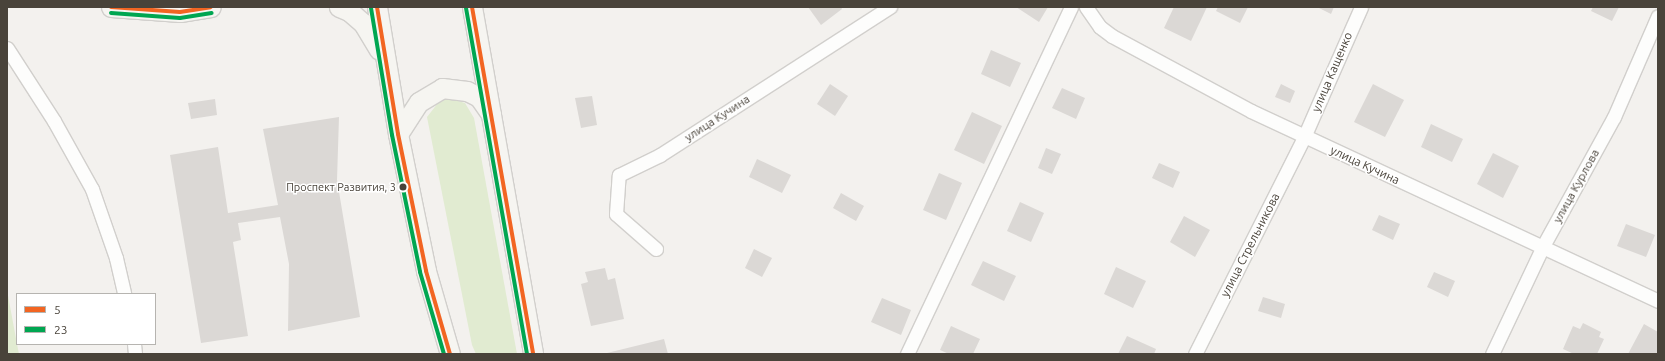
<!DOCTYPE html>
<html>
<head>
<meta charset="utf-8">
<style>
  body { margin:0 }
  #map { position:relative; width:1665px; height:361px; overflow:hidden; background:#f3f1ee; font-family:Ubuntu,sans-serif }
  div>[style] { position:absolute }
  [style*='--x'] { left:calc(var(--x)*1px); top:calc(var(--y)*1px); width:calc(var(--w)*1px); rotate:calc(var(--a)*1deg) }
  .green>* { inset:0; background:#e1ebd1 }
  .building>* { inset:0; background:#dbd8d5 }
  .roads { filter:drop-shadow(1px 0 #d1cfcc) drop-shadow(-1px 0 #d1cfcc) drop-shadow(0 1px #d1cfcc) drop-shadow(0 -1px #d1cfcc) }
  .street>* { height:13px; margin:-6.5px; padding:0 6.5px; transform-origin:6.5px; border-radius:6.5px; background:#fdfdfc }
  .secondary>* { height:19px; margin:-9.5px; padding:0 9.5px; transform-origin:9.5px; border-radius:9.5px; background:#f6f5f1 }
  .bus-1>* { height:4px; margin:-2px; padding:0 2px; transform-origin:2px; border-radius:2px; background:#f26522 }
  .bus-2>* { height:4px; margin:-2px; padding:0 2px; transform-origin:2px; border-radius:2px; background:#00a651 }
  .dots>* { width:11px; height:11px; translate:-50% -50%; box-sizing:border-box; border:2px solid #fff; border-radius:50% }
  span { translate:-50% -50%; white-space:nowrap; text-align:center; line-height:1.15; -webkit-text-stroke:3px #fff; paint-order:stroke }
  .bus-label { font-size:11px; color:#49433a }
  .right { translate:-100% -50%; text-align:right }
  .street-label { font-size:12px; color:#49433a }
  .frame { position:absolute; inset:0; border:8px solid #49433a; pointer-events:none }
  .legend { position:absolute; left:16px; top:293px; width:140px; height:52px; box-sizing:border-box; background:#fff; border:1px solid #b6b4b0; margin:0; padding:5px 7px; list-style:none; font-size:12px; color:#49433a }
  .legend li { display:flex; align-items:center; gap:8px; height:20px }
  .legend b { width:20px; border:1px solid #b6b4b0 }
</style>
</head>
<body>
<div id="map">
  <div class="green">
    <div style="clip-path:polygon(448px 98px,465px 103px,474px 118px,517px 354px,476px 354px,472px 345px,427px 117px,438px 103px)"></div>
    <div style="clip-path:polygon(7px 290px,17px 344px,19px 354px,7px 354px)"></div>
  </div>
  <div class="building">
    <div style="clip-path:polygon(808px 7px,841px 7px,842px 9px,821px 25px)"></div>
    <div style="clip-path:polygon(1016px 7px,1048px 7px,1039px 22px)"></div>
    <div style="clip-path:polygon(1174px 7px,1207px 7px,1191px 41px,1164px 28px)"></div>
    <div style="clip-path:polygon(1218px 7px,1248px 7px,1240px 23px,1216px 11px)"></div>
    <div style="clip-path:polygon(1317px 7px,1334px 7px,1331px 14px)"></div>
    <div style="clip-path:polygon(1593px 7px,1619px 7px,1612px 21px,1591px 11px)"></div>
    <div style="clip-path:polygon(991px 50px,1021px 63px,1010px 87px,981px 74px)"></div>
    <div style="clip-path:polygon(830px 84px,848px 96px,835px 116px,817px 104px)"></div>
    <div style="clip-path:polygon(1281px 84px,1295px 91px,1290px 103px,1275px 97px)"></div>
    <div style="clip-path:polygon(1373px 84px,1404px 100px,1385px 137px,1354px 122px)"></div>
    <div style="clip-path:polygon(1062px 88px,1085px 98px,1076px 119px,1052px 108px)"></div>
    <div style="clip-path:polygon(592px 96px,597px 125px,581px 128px,575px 98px)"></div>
    <div style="clip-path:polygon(215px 99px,217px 115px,191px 119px,188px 103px)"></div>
    <div style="clip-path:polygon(972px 112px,1002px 126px,984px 164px,954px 150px)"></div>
    <div style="clip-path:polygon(339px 117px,337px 180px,360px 317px,288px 331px,289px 264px,280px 217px,238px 223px,241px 240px,233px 242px,248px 336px,201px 343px,170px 155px,218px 147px,228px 213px,278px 205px,263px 129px)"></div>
    <div style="clip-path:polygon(1431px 124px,1463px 139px,1452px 162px,1421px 147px)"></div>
    <div style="clip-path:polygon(1046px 148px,1061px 154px,1052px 174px,1038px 168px)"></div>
    <div style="clip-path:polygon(1493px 153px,1519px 166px,1503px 198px,1477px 184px)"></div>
    <div style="clip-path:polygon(757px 159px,791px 175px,782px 193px,749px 177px)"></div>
    <div style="clip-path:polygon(1159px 163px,1180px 172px,1173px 188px,1152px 178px)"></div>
    <div style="clip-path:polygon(939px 173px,962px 183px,946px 220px,923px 210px)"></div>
    <div style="clip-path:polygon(841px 193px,864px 206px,856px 221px,833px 208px)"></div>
    <div style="clip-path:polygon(1020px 202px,1044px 213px,1031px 242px,1007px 231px)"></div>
    <div style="clip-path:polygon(1379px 215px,1400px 224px,1393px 240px,1372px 230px)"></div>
    <div style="clip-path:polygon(1184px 216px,1210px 230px,1195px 257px,1170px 242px)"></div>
    <div style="clip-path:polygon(1626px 224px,1655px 235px,1646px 257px,1617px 246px)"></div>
    <div style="clip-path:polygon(754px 249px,772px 258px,762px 277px,745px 268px)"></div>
    <div style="clip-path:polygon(983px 261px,1016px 276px,1004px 301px,971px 285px)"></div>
    <div style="clip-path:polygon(1116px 267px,1146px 281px,1133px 308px,1104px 294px)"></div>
    <div style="clip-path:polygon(605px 268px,608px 280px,615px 278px,624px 319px,591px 326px,581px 284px,588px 282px,585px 272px)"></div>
    <div style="clip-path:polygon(1434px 272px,1455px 281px,1448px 297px,1427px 287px)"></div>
    <div style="clip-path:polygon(1263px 297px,1285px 304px,1281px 318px,1258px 311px)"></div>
    <div style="clip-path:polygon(882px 298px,911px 310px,901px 335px,871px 322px)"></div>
    <div style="clip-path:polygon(1583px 323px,1601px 332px,1599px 337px,1604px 339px,1597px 354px,1574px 354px,1563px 349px,1573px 326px,1580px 329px)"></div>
    <div style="clip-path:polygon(1644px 324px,1658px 332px,1658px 354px,1628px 354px)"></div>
    <div style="clip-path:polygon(951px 326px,980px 339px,973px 354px,949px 354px,940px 350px)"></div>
    <div style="clip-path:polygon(1127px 336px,1156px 349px,1154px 354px,1118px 354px)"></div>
    <div style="clip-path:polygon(664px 339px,668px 354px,607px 354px,607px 353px)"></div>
  </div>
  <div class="roads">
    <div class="street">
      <div style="--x:1086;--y:7;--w:24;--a:55"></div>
      <div style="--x:1100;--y:27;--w:15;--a:37"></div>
      <div style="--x:1112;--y:36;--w:158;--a:28.3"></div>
      <div style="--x:1251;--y:111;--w:449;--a:25"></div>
      <div style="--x:7;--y:48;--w:87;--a:57.2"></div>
      <div style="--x:54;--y:121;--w:78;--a:60.8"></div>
      <div style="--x:92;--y:189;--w:73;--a:70.8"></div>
      <div style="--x:116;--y:258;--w:37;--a:77"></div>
      <div style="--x:656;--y:249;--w:53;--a:-138.8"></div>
      <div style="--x:616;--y:214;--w:39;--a:-86"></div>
      <div style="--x:619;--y:175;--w:46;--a:-26"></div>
      <div style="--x:660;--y:155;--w:274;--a:-32.8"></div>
      <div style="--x:134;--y:344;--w:10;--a:84"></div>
      <div style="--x:907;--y:354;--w:384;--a:-64.7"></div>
      <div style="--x:1195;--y:354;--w:243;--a:-63.3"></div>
      <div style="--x:1304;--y:137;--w:142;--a:-66.3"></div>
      <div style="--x:1492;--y:354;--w:119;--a:-64.7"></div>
      <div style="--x:1543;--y:246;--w:147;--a:-61.2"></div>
      <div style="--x:1614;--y:117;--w:110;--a:-66.5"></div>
    </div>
    <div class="secondary">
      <div style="--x:111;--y:7;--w:69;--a:4.1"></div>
      <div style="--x:180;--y:12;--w:31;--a:-9"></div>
      <div style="--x:339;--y:7;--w:11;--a:22"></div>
      <div style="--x:349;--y:11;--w:18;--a:41"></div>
      <div style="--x:363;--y:23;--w:31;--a:59"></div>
      <div style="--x:377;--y:7;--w:129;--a:80.6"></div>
      <div style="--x:398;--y:134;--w:140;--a:78.4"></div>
      <div style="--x:426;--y:271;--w:86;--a:73.9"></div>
      <div style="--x:472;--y:7;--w:352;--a:80"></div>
      <div style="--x:398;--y:134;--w:38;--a:-57"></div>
      <div style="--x:419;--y:102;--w:27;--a:-31"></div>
      <div style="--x:442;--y:88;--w:25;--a:7"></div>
      <div style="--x:467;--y:91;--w:13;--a:27"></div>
      <div style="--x:479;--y:97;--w:21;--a:55"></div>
    </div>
  </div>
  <div class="bus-1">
    <div style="--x:111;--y:7;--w:69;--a:4.1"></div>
    <div style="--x:180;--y:12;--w:31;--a:-9"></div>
    <div style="--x:377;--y:7;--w:129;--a:80.6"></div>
    <div style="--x:398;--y:134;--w:140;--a:78.4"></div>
    <div style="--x:426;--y:271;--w:86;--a:73.9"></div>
    <div style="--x:472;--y:7;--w:352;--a:80"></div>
  </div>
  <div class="bus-2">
    <div style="--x:371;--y:8;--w:129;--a:80.6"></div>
    <div style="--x:392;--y:135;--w:140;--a:78.4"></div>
    <div style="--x:420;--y:272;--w:85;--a:73.7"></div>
    <div style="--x:466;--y:8;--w:351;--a:80"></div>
    <div style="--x:111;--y:13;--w:69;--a:4.1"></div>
    <div style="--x:180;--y:18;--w:32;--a:-9"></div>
  </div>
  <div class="dots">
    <div style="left:403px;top:187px;background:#49433a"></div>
  </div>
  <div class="bus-label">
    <span class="right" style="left:396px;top:187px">Проспект Развития, 3</span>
  </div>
  <div class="street-label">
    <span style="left:1332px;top:72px;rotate:-67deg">улица Кащенко</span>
    <span style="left:717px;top:118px;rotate:-33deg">улица Кучина</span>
    <span style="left:1365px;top:165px;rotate:25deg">улица Кучина</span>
    <span style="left:1576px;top:186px;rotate:-61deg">улица Курлова</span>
    <span style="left:1250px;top:245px;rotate:-63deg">улица Стрельникова</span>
  </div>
  <div class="frame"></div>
  <ul class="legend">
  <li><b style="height:5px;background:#f26522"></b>5</li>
  <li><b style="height:5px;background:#00a651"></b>23</li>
  </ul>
</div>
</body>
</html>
